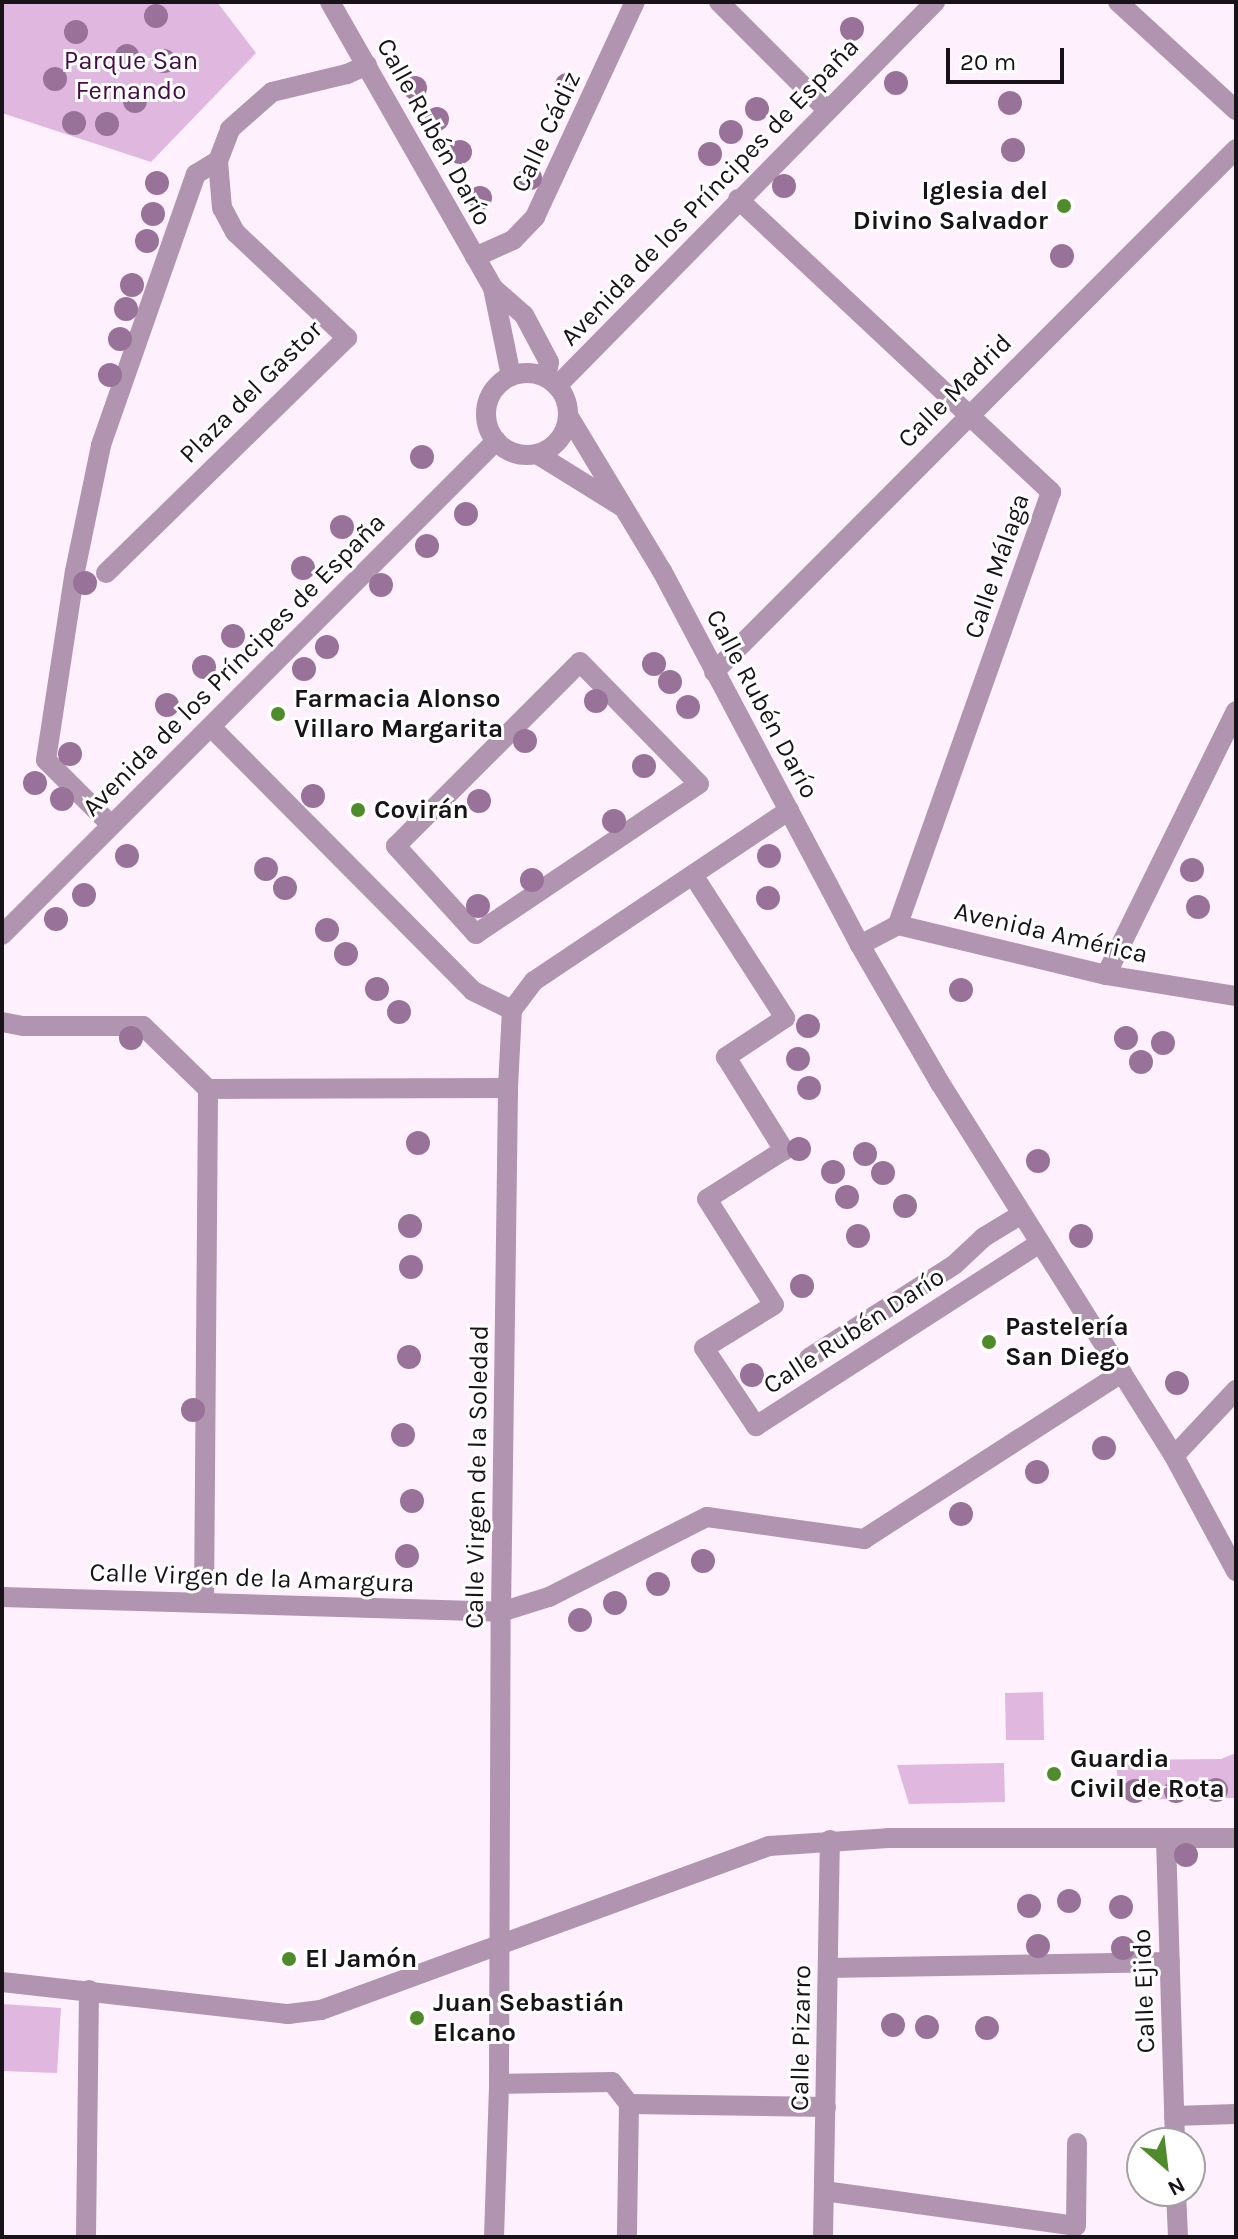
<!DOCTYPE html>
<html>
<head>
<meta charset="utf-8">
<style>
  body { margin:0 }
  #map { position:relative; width:1238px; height:2239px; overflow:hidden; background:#fef1fd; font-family:Karla,sans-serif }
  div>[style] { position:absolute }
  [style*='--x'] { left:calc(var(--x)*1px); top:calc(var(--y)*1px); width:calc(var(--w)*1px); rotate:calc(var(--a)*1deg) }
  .green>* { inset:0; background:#e0b7de }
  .minor>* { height:20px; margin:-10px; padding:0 10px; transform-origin:10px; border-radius:10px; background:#b194af }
  .minor>.ring { margin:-10px; padding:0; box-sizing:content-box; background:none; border:20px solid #b194af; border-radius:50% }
  .trees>* { width:24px; height:24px; margin:-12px; border-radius:50%; background:#997299 }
  .dots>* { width:22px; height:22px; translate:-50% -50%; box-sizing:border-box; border:4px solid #fff; border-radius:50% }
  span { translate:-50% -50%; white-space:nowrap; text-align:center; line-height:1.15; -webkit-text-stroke:6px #fff; paint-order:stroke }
  .park-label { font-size:26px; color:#470b47 }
  .street-label { font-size:26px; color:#181318 }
  .poi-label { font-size:26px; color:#181318; font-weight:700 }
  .right { translate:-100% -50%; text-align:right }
  .left { translate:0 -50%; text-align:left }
  .frame { position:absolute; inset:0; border:4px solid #181318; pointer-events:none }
  .north { position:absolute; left:1126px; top:2127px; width:80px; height:80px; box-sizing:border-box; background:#fff; border:2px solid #a3a1a3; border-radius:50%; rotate:152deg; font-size:22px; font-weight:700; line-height:32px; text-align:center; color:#181318 }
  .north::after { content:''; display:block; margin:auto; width:28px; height:36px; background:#4f8b2a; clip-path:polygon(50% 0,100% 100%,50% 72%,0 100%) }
  .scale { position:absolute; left:946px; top:48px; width:118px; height:36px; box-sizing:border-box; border:4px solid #181318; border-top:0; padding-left:10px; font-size:24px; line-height:28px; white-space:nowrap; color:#181318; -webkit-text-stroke:6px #fff; paint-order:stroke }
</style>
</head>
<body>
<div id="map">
  <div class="green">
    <div style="clip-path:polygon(2px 2px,217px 2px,256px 53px,151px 162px,2px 113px)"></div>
    <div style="clip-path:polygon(1043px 1692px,1044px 1740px,1006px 1740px,1005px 1693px)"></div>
    <div style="clip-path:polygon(1236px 1753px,1236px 1798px,1119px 1800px,1116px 1760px,1221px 1759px)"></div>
    <div style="clip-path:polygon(1004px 1763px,1005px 1802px,909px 1804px,897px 1765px)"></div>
    <div style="clip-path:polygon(2px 2004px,61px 2008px,57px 2073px,2px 2071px)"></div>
  </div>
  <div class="minor">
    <div style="--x:330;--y:2;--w:329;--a:60.3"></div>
    <div style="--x:493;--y:288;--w:90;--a:78.4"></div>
    <div style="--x:719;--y:2;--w:151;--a:45"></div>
    <div style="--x:1118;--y:2;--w:160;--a:42.5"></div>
    <div style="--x:738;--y:199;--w:429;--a:43.1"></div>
    <div style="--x:1051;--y:492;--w:459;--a:109.5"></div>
    <div style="--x:475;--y:257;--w:42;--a:-24.1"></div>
    <div style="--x:513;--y:240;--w:32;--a:-46"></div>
    <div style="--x:535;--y:217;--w:237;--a:-65.1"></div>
    <div style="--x:493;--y:288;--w:41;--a:41.1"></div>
    <div style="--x:524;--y:315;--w:53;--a:62"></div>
    <div style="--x:549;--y:362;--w:15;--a:101"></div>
    <div class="ring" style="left:486px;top:373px;width:62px;height:62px"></div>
    <div style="--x:557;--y:386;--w:539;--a:-45.45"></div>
    <div style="--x:569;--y:417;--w:180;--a:58.9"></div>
    <div style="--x:662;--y:571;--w:423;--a:62.1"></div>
    <div style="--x:860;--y:945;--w:160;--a:59.9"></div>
    <div style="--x:940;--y:1083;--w:440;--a:57.9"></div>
    <div style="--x:1174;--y:1456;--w:131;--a:61.7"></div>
    <div style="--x:537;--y:454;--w:99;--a:31.8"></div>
    <div style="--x:106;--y:573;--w:337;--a:-44.3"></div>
    <div style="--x:347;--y:338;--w:154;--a:-136.6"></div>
    <div style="--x:235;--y:232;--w:27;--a:-118"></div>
    <div style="--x:222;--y:208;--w:47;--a:-94.9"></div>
    <div style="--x:218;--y:161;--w:34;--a:-69"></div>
    <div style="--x:230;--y:129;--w:56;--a:-41.4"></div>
    <div style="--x:272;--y:92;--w:77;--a:-13.5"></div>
    <div style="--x:347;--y:74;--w:22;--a:-24"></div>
    <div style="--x:580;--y:662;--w:170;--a:45.7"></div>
    <div style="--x:699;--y:784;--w:269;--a:146.1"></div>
    <div style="--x:476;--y:934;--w:119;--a:-132.3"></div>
    <div style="--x:396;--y:846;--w:260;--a:-45"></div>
    <div style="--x:714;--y:672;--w:739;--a:-45.05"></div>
    <div style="--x:211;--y:727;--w:372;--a:45.2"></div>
    <div style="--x:473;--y:991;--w:43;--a:26"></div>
    <div style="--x:111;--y:825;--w:92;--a:-135"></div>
    <div style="--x:46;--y:760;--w:191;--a:-81.3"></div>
    <div style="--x:75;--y:571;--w:129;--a:-78.3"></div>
    <div style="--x:101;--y:445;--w:287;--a:-70.7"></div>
    <div style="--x:196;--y:174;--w:26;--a:-31"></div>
    <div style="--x:693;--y:875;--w:170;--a:57.2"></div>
    <div style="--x:785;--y:1018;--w:71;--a:146.5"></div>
    <div style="--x:726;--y:1057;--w:110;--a:58.1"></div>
    <div style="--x:784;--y:1150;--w:91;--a:147.5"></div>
    <div style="--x:707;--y:1199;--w:125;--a:57.7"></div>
    <div style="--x:774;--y:1305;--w:82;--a:148.4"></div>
    <div style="--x:704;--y:1348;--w:94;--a:56.3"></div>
    <div style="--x:756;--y:1426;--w:338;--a:-32.8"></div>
    <div style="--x:2;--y:935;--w:699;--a:-45"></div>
    <div style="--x:860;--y:945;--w:43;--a:-27.8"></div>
    <div style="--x:898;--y:925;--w:214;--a:13.5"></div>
    <div style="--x:1106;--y:975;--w:132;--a:9.2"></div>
    <div style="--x:1106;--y:975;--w:294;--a:-63.8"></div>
    <div style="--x:2;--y:1022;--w:21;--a:11"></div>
    <div style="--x:23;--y:1026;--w:120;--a:0"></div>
    <div style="--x:143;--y:1026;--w:91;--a:44.1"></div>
    <div style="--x:208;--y:1089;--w:300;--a:-0.2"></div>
    <div style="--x:809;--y:1358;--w:172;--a:-32.7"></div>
    <div style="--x:954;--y:1265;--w:41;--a:-43"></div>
    <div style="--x:984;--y:1237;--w:44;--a:-31.2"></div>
    <div style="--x:1174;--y:1456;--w:91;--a:-46.8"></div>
    <div style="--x:2;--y:1597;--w:499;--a:1.7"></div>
    <div style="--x:501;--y:1612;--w:50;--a:-17.4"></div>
    <div style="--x:549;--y:1597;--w:177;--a:-26.9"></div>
    <div style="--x:707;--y:1517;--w:159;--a:8"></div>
    <div style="--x:864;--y:1539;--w:307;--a:-32.8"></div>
    <div style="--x:204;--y:1603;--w:514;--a:-89.55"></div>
    <div style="--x:1166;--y:1838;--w:305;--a:88.3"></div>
    <div style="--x:828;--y:1968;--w:342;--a:-1"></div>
    <div style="--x:2;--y:1982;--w:288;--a:6.4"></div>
    <div style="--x:288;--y:2014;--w:33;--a:-7"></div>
    <div style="--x:321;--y:2010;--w:477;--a:-20.1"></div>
    <div style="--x:769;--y:1846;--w:119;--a:-3.8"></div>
    <div style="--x:888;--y:1838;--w:348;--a:0"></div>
    <div style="--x:499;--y:2084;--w:113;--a:-1"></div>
    <div style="--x:612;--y:2082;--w:28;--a:52"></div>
    <div style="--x:629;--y:2104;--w:133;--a:90.9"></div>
    <div style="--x:629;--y:2104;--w:197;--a:0.9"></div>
    <div style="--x:1174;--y:2116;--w:62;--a:-1.8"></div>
    <div style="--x:824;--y:2191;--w:254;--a:7.9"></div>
    <div style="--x:1076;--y:2226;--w:83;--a:-89.3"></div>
    <div style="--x:1176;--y:2191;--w:46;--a:87.5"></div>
    <div style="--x:86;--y:2237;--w:247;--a:-89.3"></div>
    <div style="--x:494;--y:2237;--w:153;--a:-88.1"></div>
    <div style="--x:499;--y:2084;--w:472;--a:-89.8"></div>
    <div style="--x:501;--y:1612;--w:524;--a:-89.23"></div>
    <div style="--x:508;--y:1088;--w:78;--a:-87.1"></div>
    <div style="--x:512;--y:1010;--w:36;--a:-53"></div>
    <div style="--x:534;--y:981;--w:307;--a:-33.8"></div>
    <div style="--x:823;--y:2237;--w:397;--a:-89"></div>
  </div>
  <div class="trees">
    <div style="left:156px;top:16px"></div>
    <div style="left:852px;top:29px"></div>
    <div style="left:76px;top:32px"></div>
    <div style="left:127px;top:56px"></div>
    <div style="left:164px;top:61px"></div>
    <div style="left:55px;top:79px"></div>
    <div style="left:896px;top:83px"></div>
    <div style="left:567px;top:85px"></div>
    <div style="left:415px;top:88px"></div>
    <div style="left:135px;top:101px"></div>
    <div style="left:1010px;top:103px"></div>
    <div style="left:757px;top:109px"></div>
    <div style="left:437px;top:119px"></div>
    <div style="left:74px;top:123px"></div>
    <div style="left:107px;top:124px"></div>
    <div style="left:731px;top:132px"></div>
    <div style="left:1013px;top:150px"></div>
    <div style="left:460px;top:152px"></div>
    <div style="left:710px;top:154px"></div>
    <div style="left:530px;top:178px"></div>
    <div style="left:157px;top:183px"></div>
    <div style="left:784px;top:186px"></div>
    <div style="left:480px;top:198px"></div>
    <div style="left:153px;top:214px"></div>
    <div style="left:147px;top:241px"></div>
    <div style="left:1062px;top:256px"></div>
    <div style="left:132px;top:285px"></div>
    <div style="left:126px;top:309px"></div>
    <div style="left:120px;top:339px"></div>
    <div style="left:110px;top:375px"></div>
    <div style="left:422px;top:457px"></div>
    <div style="left:466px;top:514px"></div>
    <div style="left:342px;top:527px"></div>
    <div style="left:427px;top:546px"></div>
    <div style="left:303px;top:568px"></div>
    <div style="left:85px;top:583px"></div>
    <div style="left:381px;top:585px"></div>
    <div style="left:233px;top:636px"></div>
    <div style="left:327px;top:647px"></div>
    <div style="left:654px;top:664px"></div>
    <div style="left:204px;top:667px"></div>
    <div style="left:304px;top:669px"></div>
    <div style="left:670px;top:682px"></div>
    <div style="left:596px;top:701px"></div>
    <div style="left:167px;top:705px"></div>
    <div style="left:688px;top:707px"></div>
    <div style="left:525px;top:741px"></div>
    <div style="left:70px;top:754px"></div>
    <div style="left:644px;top:766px"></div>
    <div style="left:35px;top:783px"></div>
    <div style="left:313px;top:796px"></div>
    <div style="left:62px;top:799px"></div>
    <div style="left:479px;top:801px"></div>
    <div style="left:614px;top:821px"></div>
    <div style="left:127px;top:856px"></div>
    <div style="left:769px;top:856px"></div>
    <div style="left:266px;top:869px"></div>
    <div style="left:1192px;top:870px"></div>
    <div style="left:532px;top:880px"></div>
    <div style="left:285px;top:888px"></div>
    <div style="left:84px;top:895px"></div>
    <div style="left:768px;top:898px"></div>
    <div style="left:478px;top:906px"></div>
    <div style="left:1198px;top:907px"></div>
    <div style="left:56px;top:919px"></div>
    <div style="left:327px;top:930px"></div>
    <div style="left:346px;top:954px"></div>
    <div style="left:377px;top:989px"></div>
    <div style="left:961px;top:990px"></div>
    <div style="left:399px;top:1012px"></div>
    <div style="left:808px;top:1026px"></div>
    <div style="left:131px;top:1038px"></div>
    <div style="left:1126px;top:1038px"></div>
    <div style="left:1163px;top:1043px"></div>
    <div style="left:798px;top:1059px"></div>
    <div style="left:1141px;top:1062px"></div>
    <div style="left:809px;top:1088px"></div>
    <div style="left:418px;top:1143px"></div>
    <div style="left:799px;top:1149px"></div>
    <div style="left:865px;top:1154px"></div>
    <div style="left:1038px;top:1161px"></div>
    <div style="left:833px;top:1172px"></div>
    <div style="left:883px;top:1173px"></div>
    <div style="left:847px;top:1197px"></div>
    <div style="left:905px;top:1206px"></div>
    <div style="left:410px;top:1226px"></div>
    <div style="left:858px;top:1236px"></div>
    <div style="left:1081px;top:1236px"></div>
    <div style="left:411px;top:1267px"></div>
    <div style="left:802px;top:1286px"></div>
    <div style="left:409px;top:1357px"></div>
    <div style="left:752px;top:1375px"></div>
    <div style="left:1177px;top:1383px"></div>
    <div style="left:193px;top:1410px"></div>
    <div style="left:403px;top:1435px"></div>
    <div style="left:1104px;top:1448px"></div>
    <div style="left:1037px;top:1472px"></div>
    <div style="left:412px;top:1501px"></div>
    <div style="left:961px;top:1514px"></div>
    <div style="left:407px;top:1556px"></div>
    <div style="left:703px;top:1561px"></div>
    <div style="left:658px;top:1584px"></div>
    <div style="left:615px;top:1603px"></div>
    <div style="left:580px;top:1620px"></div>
    <div style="left:1216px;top:1790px"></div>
    <div style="left:1135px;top:1791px"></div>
    <div style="left:1176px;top:1791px"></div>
    <div style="left:1186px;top:1855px"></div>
    <div style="left:1069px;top:1901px"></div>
    <div style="left:1029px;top:1906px"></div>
    <div style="left:1121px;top:1907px"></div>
    <div style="left:1038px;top:1946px"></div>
    <div style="left:1123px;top:1948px"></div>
    <div style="left:893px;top:2025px"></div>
    <div style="left:927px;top:2027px"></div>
    <div style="left:987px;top:2028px"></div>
  </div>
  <div class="dots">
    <div style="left:1064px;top:206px;background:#4f8b2a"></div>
    <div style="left:278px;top:714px;background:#4f8b2a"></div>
    <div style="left:358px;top:810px;background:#4f8b2a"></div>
    <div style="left:989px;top:1342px;background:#4f8b2a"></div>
    <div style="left:1054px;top:1774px;background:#4f8b2a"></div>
    <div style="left:289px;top:1959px;background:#4f8b2a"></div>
    <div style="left:417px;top:2018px;background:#4f8b2a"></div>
  </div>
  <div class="park-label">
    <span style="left:131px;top:76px">Parque San<br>Fernando</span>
  </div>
  <div class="street-label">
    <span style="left:434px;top:132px;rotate:61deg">Calle Rubén Darío</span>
    <span style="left:546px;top:132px;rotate:-65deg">Calle Cádiz</span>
    <span style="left:710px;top:192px;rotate:-46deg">Avenida de los Príncipes de España</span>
    <span style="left:955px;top:391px;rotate:-45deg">Calle Madrid</span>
    <span style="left:251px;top:392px;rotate:-45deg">Plaza del Gastor</span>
    <span style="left:997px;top:566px;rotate:-71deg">Calle Málaga</span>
    <span style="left:234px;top:665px;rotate:-45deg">Avenida de los Príncipes de España</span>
    <span style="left:762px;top:704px;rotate:62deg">Calle Rubén Darío</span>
    <span style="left:1051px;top:933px;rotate:13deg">Avenida América</span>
    <span style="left:854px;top:1331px;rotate:-33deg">Calle Rubén Darío</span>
    <span style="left:477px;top:1477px;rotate:-89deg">Calle Virgen de la Soledad</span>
    <span style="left:252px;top:1578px;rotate:2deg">Calle Virgen de la Amargura</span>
    <span style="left:1144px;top:1991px;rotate:-92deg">Calle Ejido</span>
    <span style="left:801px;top:2038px;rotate:-89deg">Calle Pizarro</span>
  </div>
  <div class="poi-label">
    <span class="right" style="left:1048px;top:206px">Iglesia del<br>Divino Salvador</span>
    <span class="left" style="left:294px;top:714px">Farmacia Alonso<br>Villaro Margarita</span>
    <span class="left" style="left:374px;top:810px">Covirán</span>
    <span class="left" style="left:1005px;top:1342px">Pastelería<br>San Diego</span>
    <span class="left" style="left:1070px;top:1774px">Guardia<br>Civil de Rota</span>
    <span class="left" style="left:305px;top:1959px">El Jamón</span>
    <span class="left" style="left:433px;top:2018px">Juan Sebastián<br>Elcano</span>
  </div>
  <div class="frame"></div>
  <div class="north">N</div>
  <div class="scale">20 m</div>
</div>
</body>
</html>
